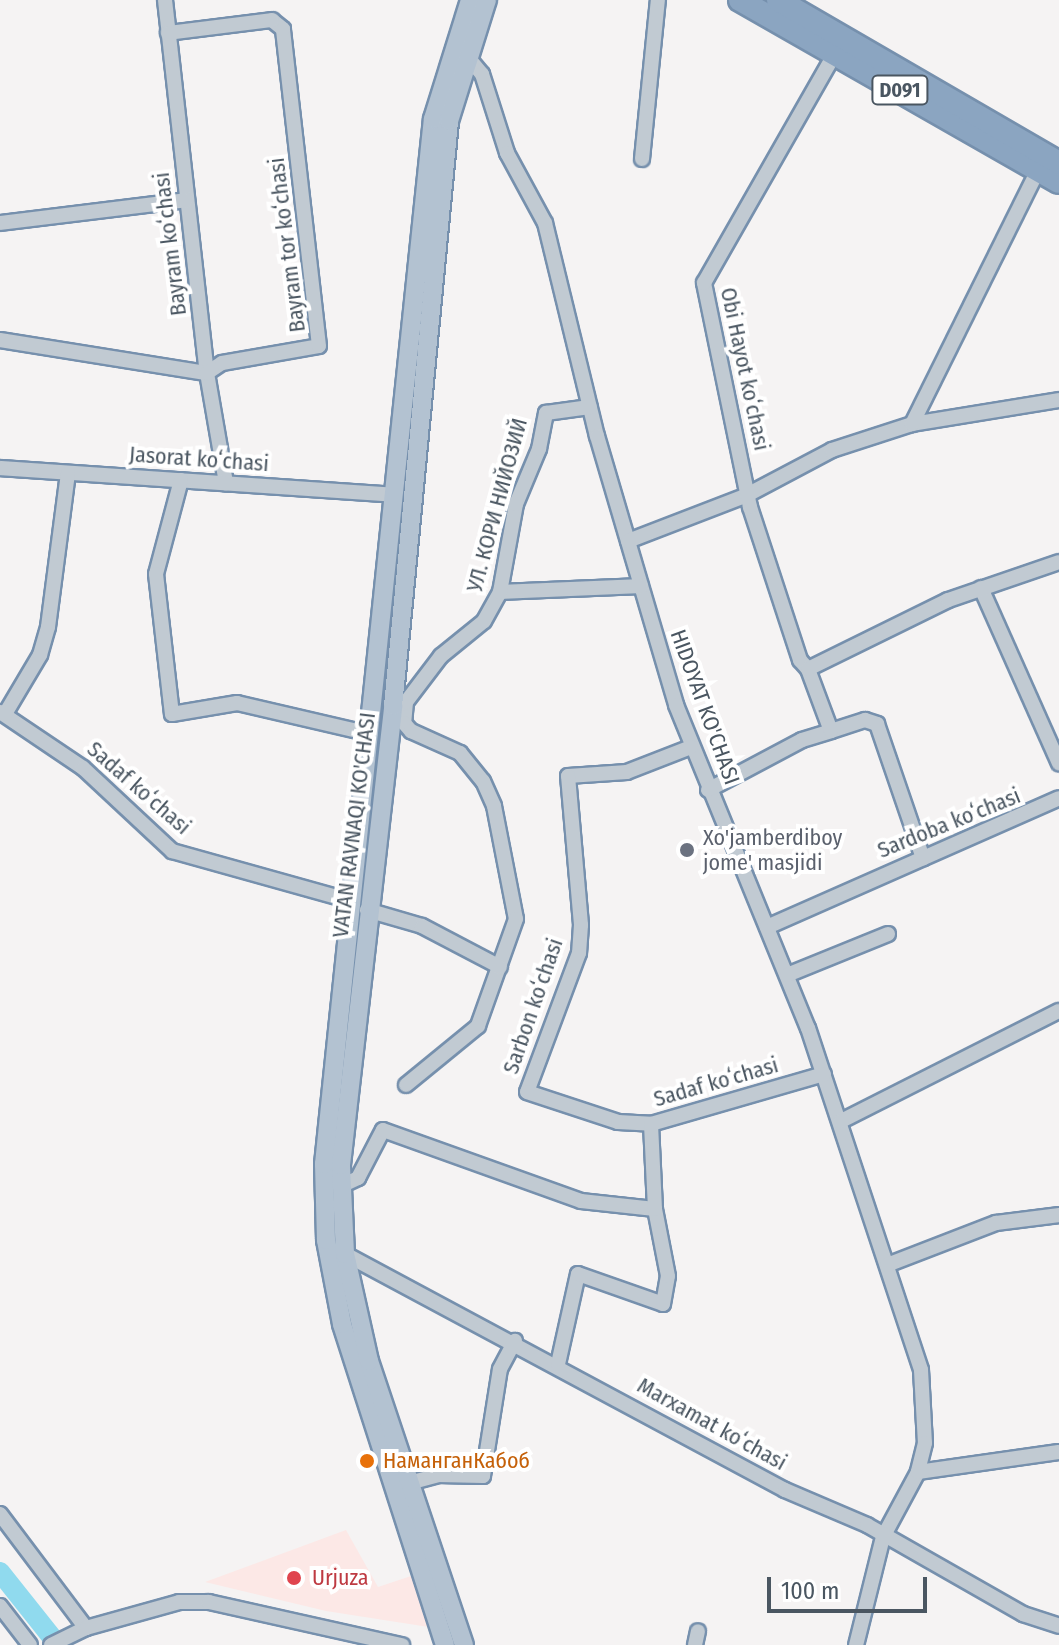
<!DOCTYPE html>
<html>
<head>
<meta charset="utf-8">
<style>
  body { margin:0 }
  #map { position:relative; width:1059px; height:1645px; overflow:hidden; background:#f5f3f3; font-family:"Fira Sans Condensed",sans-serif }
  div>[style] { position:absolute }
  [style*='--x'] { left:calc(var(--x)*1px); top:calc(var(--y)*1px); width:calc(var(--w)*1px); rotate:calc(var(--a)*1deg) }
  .medical>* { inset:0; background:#fce8e6 }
  .river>* { height:20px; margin:-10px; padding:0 10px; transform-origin:10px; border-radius:10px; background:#90daee }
  .roads { filter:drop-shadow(2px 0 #7690ad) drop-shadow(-2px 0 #7690ad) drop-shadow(0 2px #7690ad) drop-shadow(0 -2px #7690ad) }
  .minor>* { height:14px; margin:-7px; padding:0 7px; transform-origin:7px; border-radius:7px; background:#c1cad2 }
  .major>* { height:18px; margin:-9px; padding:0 9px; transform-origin:9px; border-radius:9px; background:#b3c2d1 }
  .highway>* { height:22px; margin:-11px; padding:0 11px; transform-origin:11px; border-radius:11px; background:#8ba5c1 }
  .dots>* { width:22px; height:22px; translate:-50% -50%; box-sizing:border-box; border:4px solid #fff; border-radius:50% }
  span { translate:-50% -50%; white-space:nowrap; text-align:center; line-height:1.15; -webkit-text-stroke:8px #fff; paint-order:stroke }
  .shield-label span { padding:2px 6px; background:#fff; border:2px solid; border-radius:6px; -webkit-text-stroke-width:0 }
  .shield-label { font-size:20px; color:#4a5661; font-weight:700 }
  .street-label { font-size:22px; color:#4a5661 }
  .worship-label { font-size:22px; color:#5b616d }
  .left { translate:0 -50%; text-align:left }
  .food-label { font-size:22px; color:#c56008 }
  .health-label { font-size:22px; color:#be3a42 }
  .scale { position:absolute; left:767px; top:1577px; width:160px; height:36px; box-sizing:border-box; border:4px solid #4a5661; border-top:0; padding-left:10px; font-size:24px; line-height:28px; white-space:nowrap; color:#4a5661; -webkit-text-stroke:6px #fff; paint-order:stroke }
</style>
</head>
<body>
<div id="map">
  <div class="medical">
    <div style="clip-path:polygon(346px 1530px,378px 1587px,414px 1575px,435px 1628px,326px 1611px,205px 1582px)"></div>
  </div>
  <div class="river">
    <div style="--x:0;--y:1572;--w:93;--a:51.5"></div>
  </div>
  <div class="roads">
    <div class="minor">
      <div style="--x:165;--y:0;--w:375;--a:83.6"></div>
      <div style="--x:207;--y:373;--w:112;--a:80.2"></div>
      <div style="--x:466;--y:55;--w:25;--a:50"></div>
      <div style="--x:482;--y:74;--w:83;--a:72.4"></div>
      <div style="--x:507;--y:153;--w:80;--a:61.5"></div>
      <div style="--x:545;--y:223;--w:219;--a:76.3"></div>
      <div style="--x:597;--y:436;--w:280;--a:73.6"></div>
      <div style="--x:676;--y:705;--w:349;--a:67.8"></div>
      <div style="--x:808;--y:1028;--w:360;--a:71.7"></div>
      <div style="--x:921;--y:1370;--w:73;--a:86.9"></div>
      <div style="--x:925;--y:1443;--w:30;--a:104"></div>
      <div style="--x:918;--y:1472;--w:74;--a:118.3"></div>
      <div style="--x:883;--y:1537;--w:111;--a:104"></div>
      <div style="--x:642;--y:159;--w:160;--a:-84.3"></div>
      <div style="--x:0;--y:223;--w:188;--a:-7"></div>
      <div style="--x:0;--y:340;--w:210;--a:9.1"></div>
      <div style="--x:207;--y:373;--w:18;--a:-34"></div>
      <div style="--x:222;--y:363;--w:98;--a:-9.9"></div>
      <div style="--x:319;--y:346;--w:319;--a:-96.5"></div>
      <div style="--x:283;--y:29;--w:14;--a:-141"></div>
      <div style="--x:272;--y:20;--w:105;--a:172.9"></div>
      <div style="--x:912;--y:424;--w:149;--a:-9.3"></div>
      <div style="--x:0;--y:468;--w:395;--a:3.9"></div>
      <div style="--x:181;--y:480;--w:97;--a:104.9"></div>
      <div style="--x:156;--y:574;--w:141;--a:83.5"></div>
      <div style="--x:172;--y:714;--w:66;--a:-9.6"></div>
      <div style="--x:237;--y:703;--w:137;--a:13.1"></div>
      <div style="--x:628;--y:541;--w:128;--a:-21.1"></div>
      <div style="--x:747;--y:495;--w:96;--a:-27.9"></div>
      <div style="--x:832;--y:450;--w:84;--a:-18"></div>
      <div style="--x:912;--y:424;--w:284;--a:-63.6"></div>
      <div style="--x:981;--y:588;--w:192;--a:66"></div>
      <div style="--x:500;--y:592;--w:141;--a:-2.4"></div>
      <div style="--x:808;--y:669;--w:12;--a:-132"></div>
      <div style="--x:800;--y:660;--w:161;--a:-108.1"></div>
      <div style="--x:750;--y:507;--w:229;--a:-101.6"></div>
      <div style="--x:704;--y:283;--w:265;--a:-60.3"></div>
      <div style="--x:406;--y:702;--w:21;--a:95"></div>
      <div style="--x:404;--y:723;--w:11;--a:49"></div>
      <div style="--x:411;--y:731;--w:54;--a:24.2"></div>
      <div style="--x:460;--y:753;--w:36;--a:51"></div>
      <div style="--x:483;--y:781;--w:27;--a:66"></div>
      <div style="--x:494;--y:806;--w:115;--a:79"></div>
      <div style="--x:516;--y:919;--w:114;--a:109.6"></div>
      <div style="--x:478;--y:1026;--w:93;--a:140.7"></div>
      <div style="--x:397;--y:705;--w:9;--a:-18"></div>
      <div style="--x:406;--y:702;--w:58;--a:-52.7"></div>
      <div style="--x:441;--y:656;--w:55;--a:-39.1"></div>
      <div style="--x:484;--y:621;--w:33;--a:-61"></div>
      <div style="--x:500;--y:592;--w:89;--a:-79.7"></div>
      <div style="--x:516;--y:504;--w:60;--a:-67.3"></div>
      <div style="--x:539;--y:449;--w:37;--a:-79"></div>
      <div style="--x:546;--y:413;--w:44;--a:-7.8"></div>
      <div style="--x:0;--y:712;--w:100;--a:34"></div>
      <div style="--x:83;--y:768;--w:122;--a:43"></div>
      <div style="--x:172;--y:851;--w:186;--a:15.6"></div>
      <div style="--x:5;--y:714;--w:69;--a:-59.3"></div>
      <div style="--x:40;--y:655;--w:29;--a:-74"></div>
      <div style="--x:48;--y:627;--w:155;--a:-82.6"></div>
      <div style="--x:831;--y:731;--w:36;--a:-18"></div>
      <div style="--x:865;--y:720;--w:13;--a:18"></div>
      <div style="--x:877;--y:724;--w:142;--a:71.1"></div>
      <div style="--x:691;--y:747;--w:69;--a:158.7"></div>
      <div style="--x:627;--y:772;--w:59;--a:176.1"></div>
      <div style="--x:568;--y:776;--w:150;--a:85"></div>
      <div style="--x:581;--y:925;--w:28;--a:94"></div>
      <div style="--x:579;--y:953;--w:148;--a:110.5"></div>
      <div style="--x:527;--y:1092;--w:96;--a:18.2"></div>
      <div style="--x:618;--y:1122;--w:33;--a:3"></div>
      <div style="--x:651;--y:1124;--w:180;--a:-16.1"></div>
      <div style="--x:708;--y:790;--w:106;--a:-28"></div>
      <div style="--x:802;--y:740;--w:30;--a:-17"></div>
      <div style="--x:831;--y:731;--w:66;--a:-110.4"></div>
      <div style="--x:808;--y:669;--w:156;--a:-26.2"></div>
      <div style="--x:948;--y:600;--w:117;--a:-18.9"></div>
      <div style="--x:367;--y:910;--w:57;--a:16.2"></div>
      <div style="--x:422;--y:926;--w:88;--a:27.7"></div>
      <div style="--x:767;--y:927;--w:319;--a:-23.8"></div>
      <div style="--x:787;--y:975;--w:109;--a:-22.1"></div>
      <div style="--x:841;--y:1121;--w:244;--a:-26.8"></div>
      <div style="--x:341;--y:1186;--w:19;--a:-25"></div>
      <div style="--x:358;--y:1178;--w:54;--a:-62.5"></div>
      <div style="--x:383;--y:1130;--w:210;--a:19.7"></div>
      <div style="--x:581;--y:1201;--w:74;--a:6.2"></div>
      <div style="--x:345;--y:1254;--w:499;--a:28.2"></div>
      <div style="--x:785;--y:1490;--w:89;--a:23.1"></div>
      <div style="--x:867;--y:1525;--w:180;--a:29.7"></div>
      <div style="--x:1023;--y:1614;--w:38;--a:18"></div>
      <div style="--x:887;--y:1265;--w:117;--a:-21.1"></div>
      <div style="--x:996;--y:1223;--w:64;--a:-7.2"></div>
      <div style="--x:558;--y:1364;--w:92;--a:-77.5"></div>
      <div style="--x:578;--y:1274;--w:90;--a:19.4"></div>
      <div style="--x:663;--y:1304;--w:28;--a:-80"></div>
      <div style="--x:668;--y:1276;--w:68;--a:-101"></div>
      <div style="--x:655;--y:1209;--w:85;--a:-92.7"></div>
      <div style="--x:918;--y:1472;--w:142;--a:-8.1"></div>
      <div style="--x:409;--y:1483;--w:30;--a:-15"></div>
      <div style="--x:438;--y:1475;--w:45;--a:1.3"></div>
      <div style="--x:483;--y:1476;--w:108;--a:-81"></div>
      <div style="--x:500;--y:1369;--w:32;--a:-62"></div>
      <div style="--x:0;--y:1514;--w:143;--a:53"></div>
      <div style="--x:0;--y:1606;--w:49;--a:52.4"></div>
      <div style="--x:51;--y:1645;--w:39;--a:-26"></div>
      <div style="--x:86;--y:1628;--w:97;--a:-15.6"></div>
      <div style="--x:179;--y:1602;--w:30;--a:0"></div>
      <div style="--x:209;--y:1602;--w:198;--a:12.6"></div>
      <div style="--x:695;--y:1645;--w:14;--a:-78"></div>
    </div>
    <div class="major">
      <div style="--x:445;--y:1645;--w:337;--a:-107.8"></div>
      <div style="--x:342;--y:1324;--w:86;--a:-100.8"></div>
      <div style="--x:326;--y:1240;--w:76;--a:-91.5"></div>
      <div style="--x:324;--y:1164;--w:1051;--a:-84.05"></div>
      <div style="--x:433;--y:119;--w:125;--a:-72.7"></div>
      <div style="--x:464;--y:1645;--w:299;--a:-108.5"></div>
      <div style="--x:369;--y:1361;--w:110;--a:-102.6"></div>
      <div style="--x:345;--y:1254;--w:89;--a:-92.6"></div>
      <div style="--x:341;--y:1165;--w:462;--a:-83.5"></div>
      <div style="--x:393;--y:706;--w:588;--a:-84.53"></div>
      <div style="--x:449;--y:121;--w:127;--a:-72.6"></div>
    </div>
    <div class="highway">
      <div style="--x:740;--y:0;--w:367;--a:29.7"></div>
      <div style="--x:778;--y:0;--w:325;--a:30.1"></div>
    </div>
  </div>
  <div class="dots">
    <div style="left:687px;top:850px;background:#6b7280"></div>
    <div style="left:367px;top:1461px;background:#e8710a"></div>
    <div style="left:294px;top:1578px;background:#e0444e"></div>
  </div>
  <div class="shield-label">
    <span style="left:900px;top:90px">D091</span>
  </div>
  <div class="street-label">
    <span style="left:170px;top:244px;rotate:-97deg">Bayram koʻchasi</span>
    <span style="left:287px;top:245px;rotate:-97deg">Bayram tor koʻchasi</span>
    <span style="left:745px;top:369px;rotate:78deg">Obi Hayot koʻchasi</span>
    <span style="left:199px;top:459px;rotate:4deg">Jasorat koʻchasi</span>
    <span style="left:497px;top:505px;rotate:-75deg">УЛ. КОРИ НИЙОЗИЙ</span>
    <span style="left:705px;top:707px;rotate:70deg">HIDOYAT KO'CHASI</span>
    <span style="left:139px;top:788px;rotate:41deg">Sadaf koʻchasi</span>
    <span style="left:949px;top:823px;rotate:-22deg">Sardoba koʻchasi</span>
    <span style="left:354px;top:825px;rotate:-83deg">VATAN RAVNAQI KO'CHASI</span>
    <span style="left:533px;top:1006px;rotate:-71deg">Sarbon koʻchasi</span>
    <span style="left:716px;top:1082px;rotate:-16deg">Sadaf koʻchasi</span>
    <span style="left:712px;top:1424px;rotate:29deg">Marxamat koʻchasi</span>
  </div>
  <div class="worship-label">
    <span class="left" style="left:703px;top:850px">Xo'jamberdiboy<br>jome' masjidi</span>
  </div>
  <div class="food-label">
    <span class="left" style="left:383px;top:1461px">НаманганКабоб</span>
  </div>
  <div class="health-label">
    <span class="left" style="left:312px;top:1578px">Urjuza</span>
  </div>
  <div class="scale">100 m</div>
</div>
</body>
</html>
